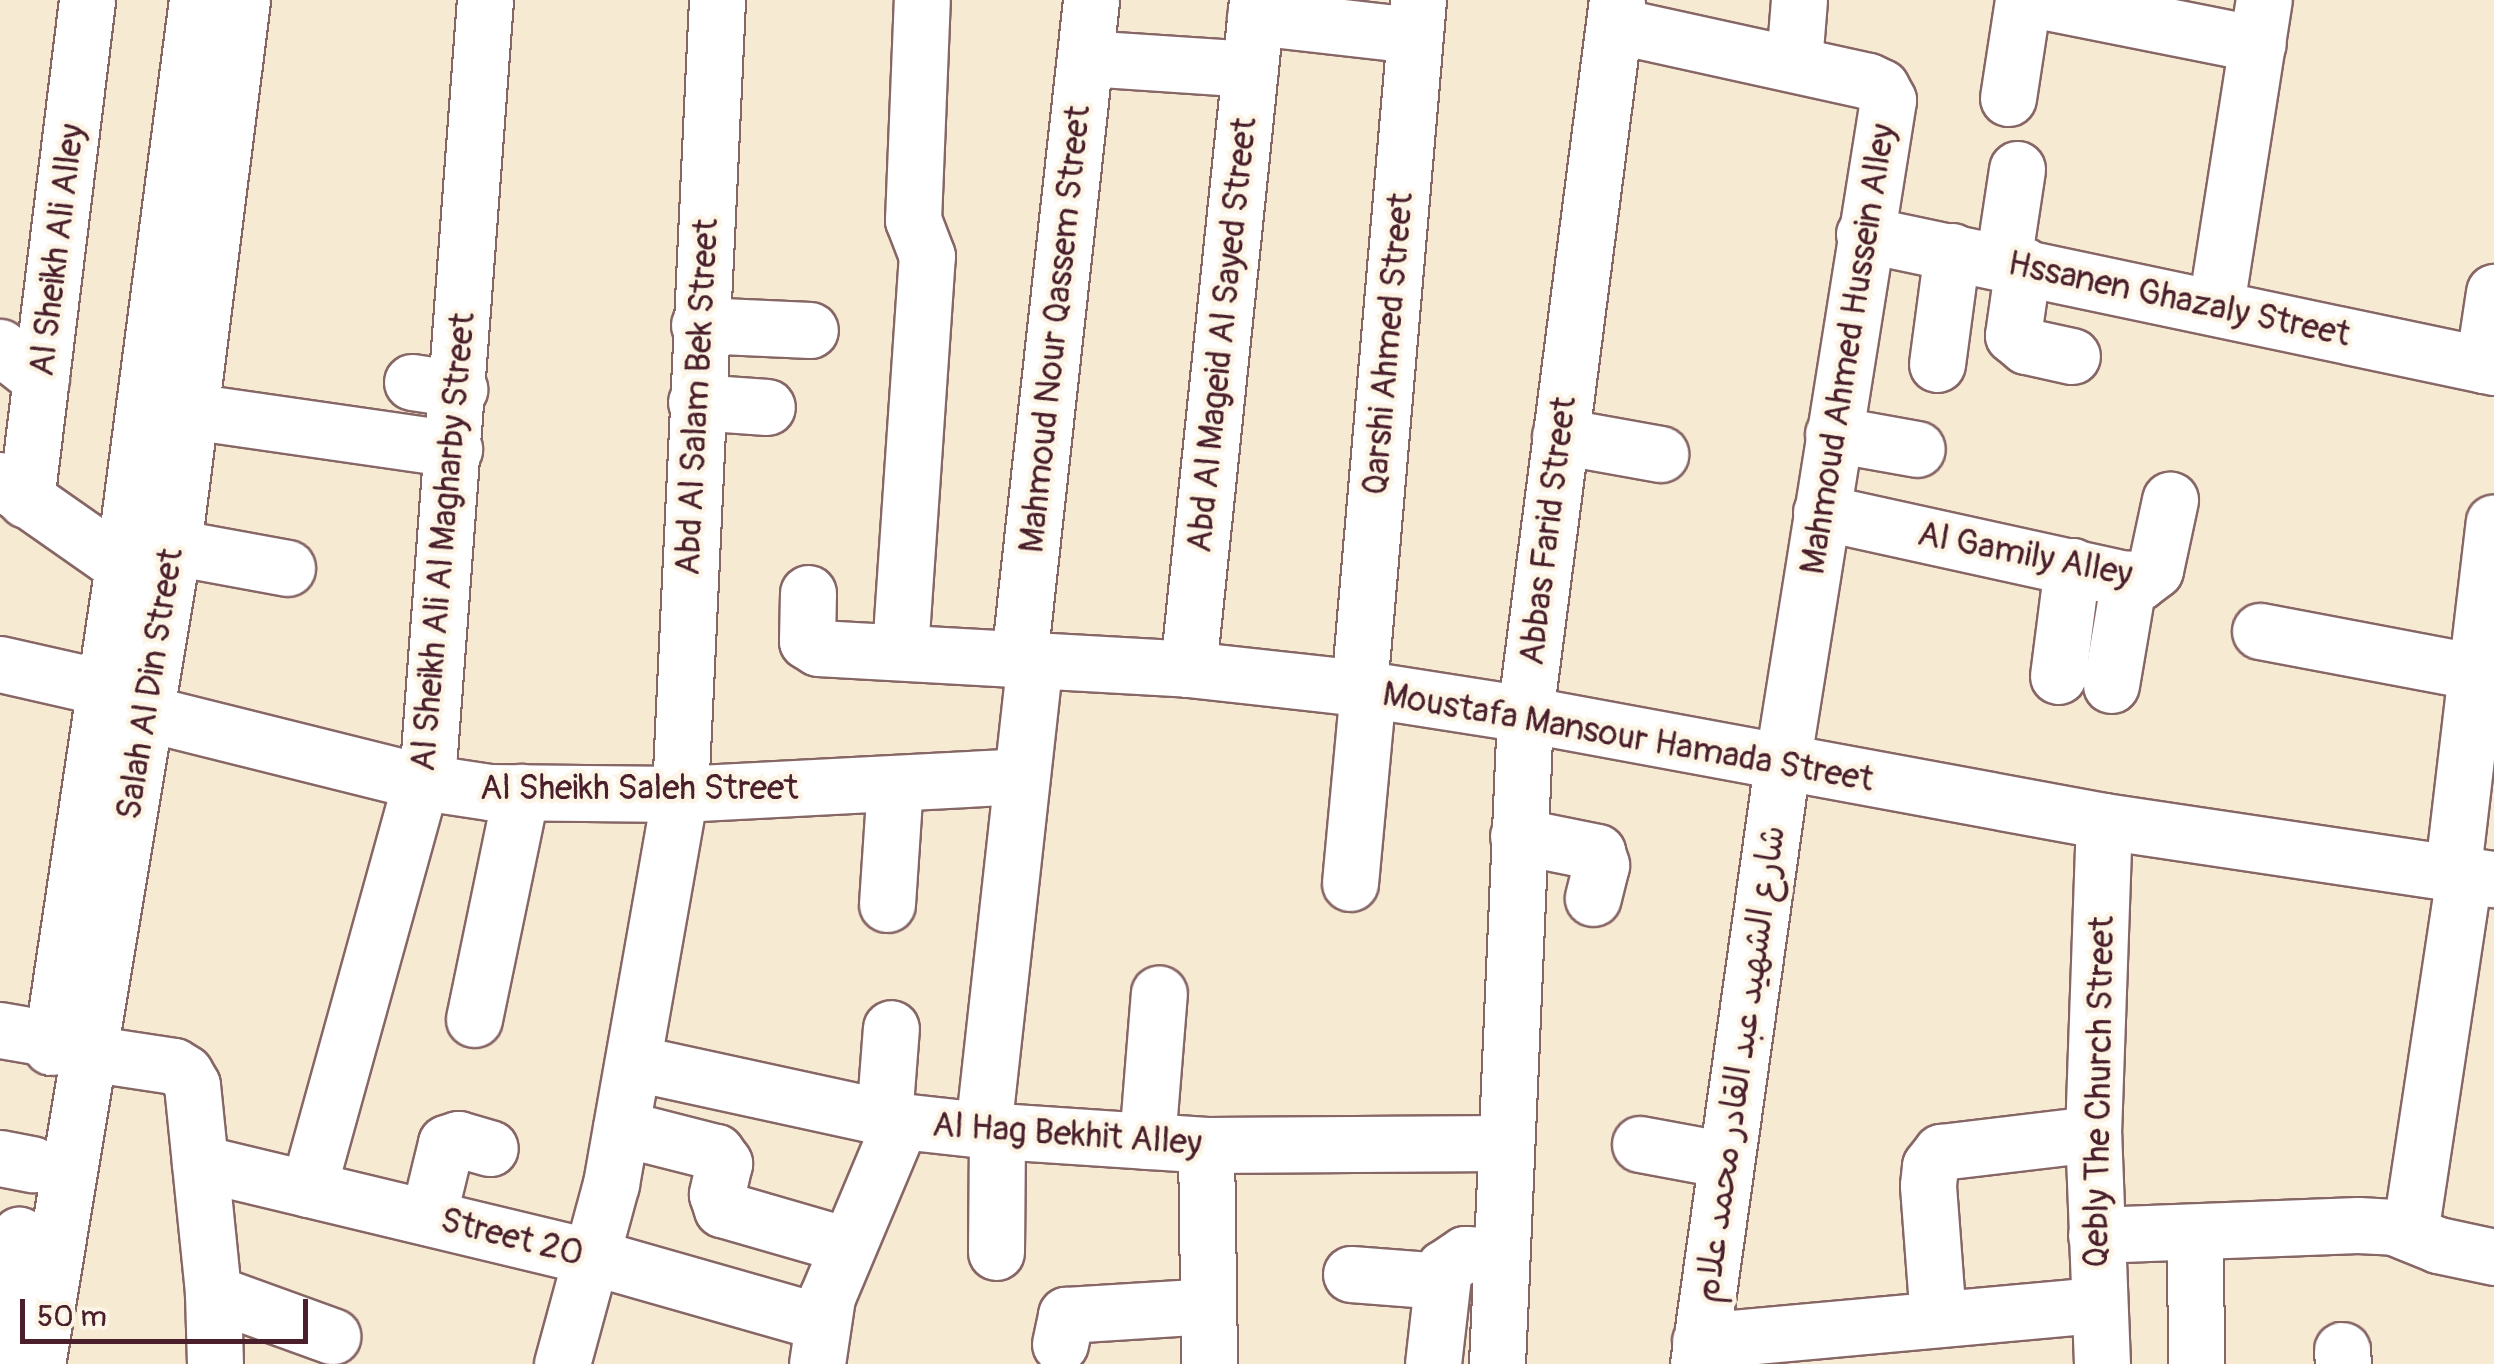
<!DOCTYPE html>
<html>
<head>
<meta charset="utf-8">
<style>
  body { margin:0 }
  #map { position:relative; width:2494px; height:1364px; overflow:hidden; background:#f7ead3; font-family:Pangolin,"Playpen Sans Arabic",sans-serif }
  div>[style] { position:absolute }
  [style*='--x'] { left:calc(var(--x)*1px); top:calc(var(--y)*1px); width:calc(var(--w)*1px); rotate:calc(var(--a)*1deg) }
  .roads { filter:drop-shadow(2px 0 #876666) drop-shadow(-2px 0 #876666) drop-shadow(0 2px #876666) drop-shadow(0 -2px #876666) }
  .minor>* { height:55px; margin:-27.5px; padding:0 27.5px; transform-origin:27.5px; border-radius:27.5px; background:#fff }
  .major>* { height:55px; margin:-27.5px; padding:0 27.5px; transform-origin:27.5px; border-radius:27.5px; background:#fff }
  span { translate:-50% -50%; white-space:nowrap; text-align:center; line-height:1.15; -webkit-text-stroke:9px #fcf5e5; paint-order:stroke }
  .street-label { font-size:35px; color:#4a1f2b }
  .scale { position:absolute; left:20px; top:1299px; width:288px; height:45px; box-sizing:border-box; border:5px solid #4a1f2b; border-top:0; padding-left:12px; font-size:30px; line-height:35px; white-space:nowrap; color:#4a1f2b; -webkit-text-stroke:8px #fcf5e5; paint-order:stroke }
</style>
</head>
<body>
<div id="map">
  <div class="roads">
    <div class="minor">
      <div style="--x:2037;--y:0;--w:225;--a:11.3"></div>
      <div style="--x:1255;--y:17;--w:160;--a:6.5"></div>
      <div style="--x:1614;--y:25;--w:260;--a:12.4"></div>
      <div style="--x:1868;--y:81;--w:14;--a:25"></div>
      <div style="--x:1881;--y:87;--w:15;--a:62"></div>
      <div style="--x:1888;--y:100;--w:673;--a:99.06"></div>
      <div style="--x:1782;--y:765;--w:605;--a:97.98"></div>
      <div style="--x:1085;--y:58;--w:165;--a:3.8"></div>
      <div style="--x:1794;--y:62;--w:62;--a:-85.4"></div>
      <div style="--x:2008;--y:98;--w:99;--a:-81.3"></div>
      <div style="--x:1864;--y:234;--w:644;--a:11.92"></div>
      <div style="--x:2003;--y:262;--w:94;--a:-81.4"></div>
      <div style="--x:2023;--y:265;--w:71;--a:98.1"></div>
      <div style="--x:2013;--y:335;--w:17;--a:40"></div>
      <div style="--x:2026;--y:346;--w:47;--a:12.3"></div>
      <div style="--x:2216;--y:305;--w:309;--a:-81.1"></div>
      <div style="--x:699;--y:325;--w:111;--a:2.6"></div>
      <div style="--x:0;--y:347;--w:52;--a:38"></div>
      <div style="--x:1937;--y:364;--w:114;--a:-82.4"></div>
      <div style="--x:2483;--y:365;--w:74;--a:-81.4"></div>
      <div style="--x:412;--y:382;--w:48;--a:8.5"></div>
      <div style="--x:696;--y:402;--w:71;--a:4"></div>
      <div style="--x:190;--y:411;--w:267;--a:8.2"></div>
      <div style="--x:1833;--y:434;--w:85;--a:10.1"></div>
      <div style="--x:1560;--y:436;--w:102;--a:10.2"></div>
      <div style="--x:0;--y:480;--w:150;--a:35"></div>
      <div style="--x:26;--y:500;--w:504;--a:-83.04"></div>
      <div style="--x:1821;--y:512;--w:326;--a:12.4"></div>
      <div style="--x:2139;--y:582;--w:20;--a:-37"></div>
      <div style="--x:2155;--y:570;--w:72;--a:-77.9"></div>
      <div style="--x:173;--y:547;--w:116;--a:10.4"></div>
      <div style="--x:808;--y:593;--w:48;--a:91.2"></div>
      <div style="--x:807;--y:641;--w:13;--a:32"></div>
      <div style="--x:818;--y:648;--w:371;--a:3.2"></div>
      <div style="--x:1188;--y:669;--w:172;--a:6.3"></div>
      <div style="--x:1359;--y:688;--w:168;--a:8.9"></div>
      <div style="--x:1525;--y:714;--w:589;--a:10.47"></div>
      <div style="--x:2104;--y:821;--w:394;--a:8.5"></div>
      <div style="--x:2260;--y:631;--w:220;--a:10.7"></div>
      <div style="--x:900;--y:650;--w:395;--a:-86.1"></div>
      <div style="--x:927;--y:256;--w:39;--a:-111"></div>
      <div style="--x:913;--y:220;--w:220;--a:-87.7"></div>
      <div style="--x:1019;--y:659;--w:663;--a:-83.76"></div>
      <div style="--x:0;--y:664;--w:109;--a:12.8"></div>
      <div style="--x:1188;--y:669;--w:673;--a:-84.11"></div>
      <div style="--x:2058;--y:676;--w:111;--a:-82.7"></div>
      <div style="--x:2111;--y:685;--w:108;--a:-80.4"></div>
      <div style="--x:1359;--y:688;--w:691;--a:-85.1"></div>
      <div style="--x:146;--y:713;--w:285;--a:14"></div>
      <div style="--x:423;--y:782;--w:67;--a:8.6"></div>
      <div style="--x:489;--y:792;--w:191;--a:0.6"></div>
      <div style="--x:680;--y:794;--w:342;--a:-3"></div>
      <div style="--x:1518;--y:836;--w:81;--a:11.4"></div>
      <div style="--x:1597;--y:852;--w:14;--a:73"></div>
      <div style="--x:1601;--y:865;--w:34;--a:104"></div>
      <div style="--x:2452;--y:877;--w:357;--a:-83.3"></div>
      <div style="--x:1350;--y:883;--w:194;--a:-84.7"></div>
      <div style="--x:887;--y:904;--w:121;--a:-86.2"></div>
      <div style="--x:474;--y:1019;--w:232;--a:-78.3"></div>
      <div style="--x:0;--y:1030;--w:53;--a:9.8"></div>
      <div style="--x:88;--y:1053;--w:87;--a:8.6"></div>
      <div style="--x:174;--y:1066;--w:13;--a:32"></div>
      <div style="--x:185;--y:1073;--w:14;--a:60"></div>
      <div style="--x:192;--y:1085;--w:209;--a:84.2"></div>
      <div style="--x:213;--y:1293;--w:71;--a:88.4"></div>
      <div style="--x:635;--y:1063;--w:272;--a:12.3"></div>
      <div style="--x:901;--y:1121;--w:82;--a:6.3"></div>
      <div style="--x:983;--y:1130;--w:224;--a:3.8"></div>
      <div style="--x:1206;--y:1145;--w:299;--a:-0.4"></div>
      <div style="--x:884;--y:1118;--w:90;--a:-85.6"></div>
      <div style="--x:621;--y:1128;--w:98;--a:14.2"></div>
      <div style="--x:716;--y:1152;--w:14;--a:54"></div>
      <div style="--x:724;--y:1163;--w:32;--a:103"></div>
      <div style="--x:717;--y:1194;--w:16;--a:72"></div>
      <div style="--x:722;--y:1209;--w:130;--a:16.1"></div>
      <div style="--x:983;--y:1130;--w:474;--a:-83.7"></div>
      <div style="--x:1147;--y:1141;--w:148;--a:-85.4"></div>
      <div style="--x:1640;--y:1144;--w:87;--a:10.5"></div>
      <div style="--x:1206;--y:1145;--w:219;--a:89.2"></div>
      <div style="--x:0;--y:1158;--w:33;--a:11"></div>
      <div style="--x:200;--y:1163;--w:404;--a:13.5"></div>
      <div style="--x:593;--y:1257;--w:237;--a:15.9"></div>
      <div style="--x:308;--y:1189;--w:452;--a:-74.5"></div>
      <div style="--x:429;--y:753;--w:755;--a:-85.75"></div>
      <div style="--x:428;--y:1217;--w:76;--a:-76.3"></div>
      <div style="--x:446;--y:1143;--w:13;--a:-18"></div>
      <div style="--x:458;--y:1139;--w:33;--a:16"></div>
      <div style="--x:2195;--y:1232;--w:132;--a:89.6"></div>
      <div style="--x:2410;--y:1233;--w:359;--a:-81.4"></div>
      <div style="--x:2096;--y:1235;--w:262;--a:-2.2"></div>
      <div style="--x:2358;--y:1225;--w:36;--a:3"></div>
      <div style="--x:2394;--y:1227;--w:48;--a:22.2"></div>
      <div style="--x:2438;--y:1245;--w:57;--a:12.1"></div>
      <div style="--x:996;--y:1252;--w:121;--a:-89.5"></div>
      <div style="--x:1351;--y:1274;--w:91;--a:4.4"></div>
      <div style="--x:213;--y:1293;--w:127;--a:19.9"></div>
      <div style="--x:1938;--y:1319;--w:134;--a:-94.3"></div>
      <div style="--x:1928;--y:1185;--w:19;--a:-84"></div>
      <div style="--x:1930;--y:1166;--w:18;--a:-52"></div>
      <div style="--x:1941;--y:1152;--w:153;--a:-6.8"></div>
      <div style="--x:1700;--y:1341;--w:399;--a:-5.2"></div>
      <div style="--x:1060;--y:1344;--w:30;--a:-78"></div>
      <div style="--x:1066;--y:1315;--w:142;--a:-3.6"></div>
      <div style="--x:2342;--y:1350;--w:14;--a:86"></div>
      <div style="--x:562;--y:1364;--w:187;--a:-74.8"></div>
      <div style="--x:611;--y:1184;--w:396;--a:-80"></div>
      <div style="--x:680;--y:794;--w:795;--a:-87.33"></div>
      <div style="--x:817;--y:1364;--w:68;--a:-81.5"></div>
      <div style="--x:827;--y:1297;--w:191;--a:-67.2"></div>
      <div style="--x:1433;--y:1364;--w:97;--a:-83.5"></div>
      <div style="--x:1444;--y:1268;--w:25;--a:-34"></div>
      <div style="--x:1465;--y:1254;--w:35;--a:3"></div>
      <div style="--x:1497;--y:1364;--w:651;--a:-87.53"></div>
      <div style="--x:1525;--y:714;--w:720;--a:-82.66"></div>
      <div style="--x:2102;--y:1364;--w:230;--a:-92.2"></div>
      <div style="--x:2093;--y:1134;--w:313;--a:-88"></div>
    </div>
    <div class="major">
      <div style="--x:51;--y:1047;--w:486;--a:-81.5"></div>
      <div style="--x:123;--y:566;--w:571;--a:-82.55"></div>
      <div style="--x:0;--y:1349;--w:116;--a:-80.5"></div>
      <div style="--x:37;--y:1364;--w:828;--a:-80.55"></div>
      <div style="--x:173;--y:547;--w:551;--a:-82.81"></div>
    </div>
  </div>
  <div class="street-label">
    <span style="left:57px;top:250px;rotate:-83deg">Al Sheikh Ali Alley</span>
    <span style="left:2179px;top:299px;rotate:12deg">Hssanen Ghazaly Street</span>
    <span style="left:1055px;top:329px;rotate:-84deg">Mahmoud Nour Qassem Street</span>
    <span style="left:1222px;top:335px;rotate:-84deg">Abd Al Mageid Al Sayed Street</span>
    <span style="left:1388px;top:344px;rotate:-85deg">Qarshi Ahmed Street</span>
    <span style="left:1848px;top:349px;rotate:-81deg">Mahmoud Ahmed Hussein Alley</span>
    <span style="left:697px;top:397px;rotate:-87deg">Abd Al Salam Bek Street</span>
    <span style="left:1548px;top:531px;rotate:-83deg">Abbas Farid Street</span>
    <span style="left:443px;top:542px;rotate:-85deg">Al Sheikh Ali Al Magharby Street</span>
    <span style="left:2025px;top:554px;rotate:11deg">Al Gamily Alley</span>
    <span style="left:150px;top:684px;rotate:-81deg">Salah Al Din Street</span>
    <span style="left:1628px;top:737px;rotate:10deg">Moustafa Mansour Hamada Street</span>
    <span style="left:639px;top:788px">Al Sheikh Saleh Street</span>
    <span style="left:1740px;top:1064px;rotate:-82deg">شارع الشهيد عبد القادر محمد علام</span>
    <span style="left:2099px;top:1092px;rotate:-89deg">Qebly The Church Street</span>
    <span style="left:1067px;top:1134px;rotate:4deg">Al Hag Bekhit Alley</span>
    <span style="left:512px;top:1237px;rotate:14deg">Street 20</span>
  </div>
  <div class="scale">50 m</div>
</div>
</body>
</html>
